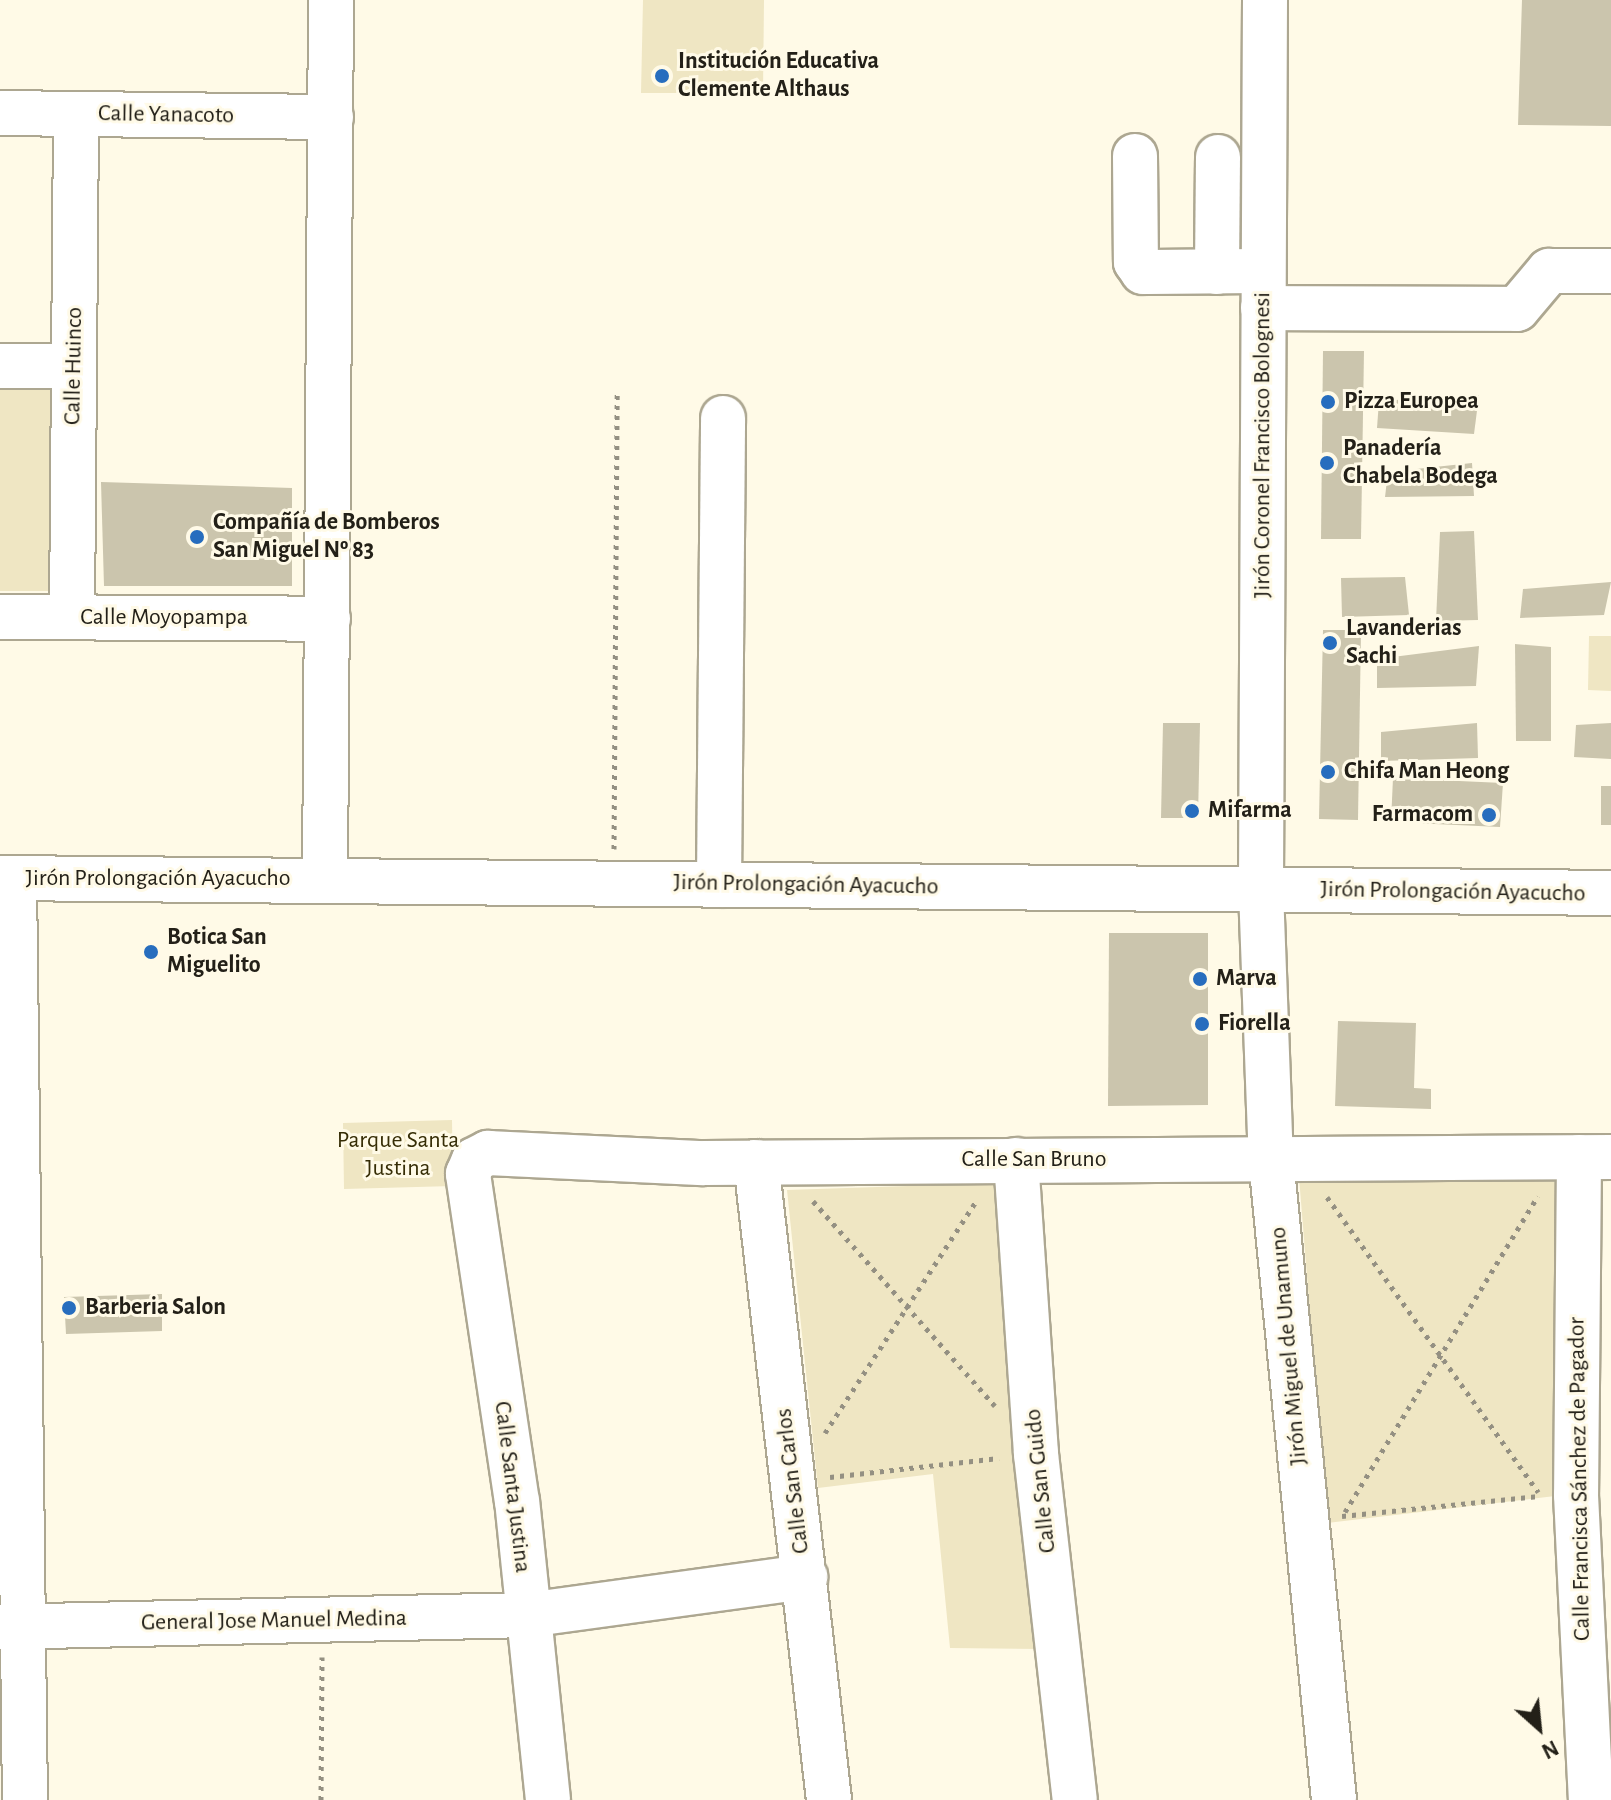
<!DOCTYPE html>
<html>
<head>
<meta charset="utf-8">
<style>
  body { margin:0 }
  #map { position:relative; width:1611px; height:1800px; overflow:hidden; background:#fffae7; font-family:"Alegreya Sans",sans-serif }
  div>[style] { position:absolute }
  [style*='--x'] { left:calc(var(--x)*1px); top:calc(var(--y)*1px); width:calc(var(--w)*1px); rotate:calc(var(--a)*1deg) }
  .green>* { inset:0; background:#efe6c3 }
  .building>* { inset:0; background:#cbc5ad }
  .path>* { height:5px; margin-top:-2.5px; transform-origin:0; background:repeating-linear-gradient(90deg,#949082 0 4px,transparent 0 10px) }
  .roads { filter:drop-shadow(2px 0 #ada791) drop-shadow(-2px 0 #ada791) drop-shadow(0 2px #ada791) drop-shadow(0 -2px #ada791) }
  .minor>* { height:44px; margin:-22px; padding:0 22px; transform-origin:22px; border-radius:22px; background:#fff }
  .dots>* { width:22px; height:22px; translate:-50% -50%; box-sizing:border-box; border:4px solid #fffae7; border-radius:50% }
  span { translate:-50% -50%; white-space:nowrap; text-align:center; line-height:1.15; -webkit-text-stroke:6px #fffae7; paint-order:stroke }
  .poi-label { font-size:24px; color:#232018; font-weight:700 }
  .left { translate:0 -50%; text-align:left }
  .right { translate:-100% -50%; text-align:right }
  .street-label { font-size:24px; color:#232018 }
  .park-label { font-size:24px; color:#362d06 }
  .north { position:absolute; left:1499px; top:1688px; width:80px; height:80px; -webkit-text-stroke:6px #fffae7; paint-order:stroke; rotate:153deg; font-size:22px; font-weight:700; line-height:32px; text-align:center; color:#232018 }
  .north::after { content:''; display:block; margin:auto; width:28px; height:36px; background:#232018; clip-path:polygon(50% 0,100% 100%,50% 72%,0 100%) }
</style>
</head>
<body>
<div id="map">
  <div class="green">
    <div style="clip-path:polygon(643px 0,764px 0,763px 93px,641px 93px)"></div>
    <div style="clip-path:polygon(0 384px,52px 384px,49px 591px,0 591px)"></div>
    <div style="clip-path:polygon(1589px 636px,1611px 636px,1611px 691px,1588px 690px)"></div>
    <div style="clip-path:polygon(452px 1120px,453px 1186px,344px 1189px,343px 1123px)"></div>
    <div style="clip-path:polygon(1299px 1177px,1556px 1177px,1555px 1496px,1327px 1523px)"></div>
    <div style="clip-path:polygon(998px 1183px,1042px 1649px,950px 1648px,933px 1474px,818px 1488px,787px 1190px)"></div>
  </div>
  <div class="building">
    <div style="clip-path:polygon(1522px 0,1611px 0,1611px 126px,1518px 125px)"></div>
    <div style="clip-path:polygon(1323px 351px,1364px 351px,1361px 539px,1321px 539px)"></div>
    <div style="clip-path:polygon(1479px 395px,1474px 434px,1377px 428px,1379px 401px)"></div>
    <div style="clip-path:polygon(1472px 463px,1474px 496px,1385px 497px,1388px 472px)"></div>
    <div style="clip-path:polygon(101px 482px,292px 488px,292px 586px,104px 586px)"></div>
    <div style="clip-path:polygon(1474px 531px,1478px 620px,1436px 621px,1440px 532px)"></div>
    <div style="clip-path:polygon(1405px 577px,1409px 615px,1342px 617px,1341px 578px)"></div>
    <div style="clip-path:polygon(1611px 582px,1604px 615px,1520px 618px,1523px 589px)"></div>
    <div style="clip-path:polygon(1323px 630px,1361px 630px,1358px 820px,1319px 819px)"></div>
    <div style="clip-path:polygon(1515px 644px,1551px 647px,1551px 741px,1516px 741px)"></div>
    <div style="clip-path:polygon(1479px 646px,1476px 686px,1377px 688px,1377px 659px)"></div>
    <div style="clip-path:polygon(1163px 723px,1200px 723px,1198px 818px,1161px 818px)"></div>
    <div style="clip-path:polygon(1477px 723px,1478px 758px,1381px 761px,1381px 732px)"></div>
    <div style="clip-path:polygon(1611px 723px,1611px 759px,1574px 757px,1576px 725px)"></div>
    <div style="clip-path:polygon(1393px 778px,1503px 783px,1500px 827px,1391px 822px)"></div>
    <div style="clip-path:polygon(1601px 786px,1611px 786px,1611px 825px,1601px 825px)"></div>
    <div style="clip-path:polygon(1109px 933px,1208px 933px,1208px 1105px,1108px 1106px)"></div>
    <div style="clip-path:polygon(1338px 1021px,1416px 1023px,1414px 1088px,1431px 1089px,1431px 1109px,1335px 1106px)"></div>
    <div style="clip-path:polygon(162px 1294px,162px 1331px,66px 1334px,64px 1297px)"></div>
  </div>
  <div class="path">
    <div style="--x:614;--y:849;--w:455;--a:-89.6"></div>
    <div style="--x:1327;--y:1197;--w:363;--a:54.4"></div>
    <div style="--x:813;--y:1201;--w:274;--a:48.4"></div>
    <div style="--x:825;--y:1433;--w:278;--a:-56.9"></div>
    <div style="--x:830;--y:1477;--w:170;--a:-6.4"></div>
    <div style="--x:1345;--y:1512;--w:370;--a:-58.6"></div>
    <div style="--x:1342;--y:1516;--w:198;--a:-5.8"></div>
    <div style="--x:321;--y:1800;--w:143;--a:-89.6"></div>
  </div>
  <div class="roads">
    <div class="minor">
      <div style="--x:1265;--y:0;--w:890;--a:90.26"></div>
      <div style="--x:1261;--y:890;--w:269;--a:87.9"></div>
      <div style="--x:1271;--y:1159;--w:644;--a:84.39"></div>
      <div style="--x:0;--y:113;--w:331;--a:0.7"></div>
      <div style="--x:1135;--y:156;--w:106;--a:89.5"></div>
      <div style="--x:1136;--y:262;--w:12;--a:55"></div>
      <div style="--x:1143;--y:272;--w:120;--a:-0.5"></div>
      <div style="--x:1217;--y:272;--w:115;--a:-89.5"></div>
      <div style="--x:1263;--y:308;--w:254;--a:0.2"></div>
      <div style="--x:1517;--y:309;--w:50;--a:-49.9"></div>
      <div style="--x:1549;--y:271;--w:62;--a:0"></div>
      <div style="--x:0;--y:366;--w:74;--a:0"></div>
      <div style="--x:0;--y:617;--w:328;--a:0.3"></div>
      <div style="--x:72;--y:617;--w:503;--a:-89.54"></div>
      <div style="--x:0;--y:878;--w:1611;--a:0.53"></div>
      <div style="--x:14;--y:878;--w:922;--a:89.32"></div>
      <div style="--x:325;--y:881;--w:881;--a:-89.61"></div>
      <div style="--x:719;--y:885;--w:467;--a:-89.5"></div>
      <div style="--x:1579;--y:1157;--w:338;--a:90.5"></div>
      <div style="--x:1576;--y:1495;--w:305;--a:87.2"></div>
      <div style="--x:1016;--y:1160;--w:295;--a:86.1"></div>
      <div style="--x:1036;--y:1454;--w:348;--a:83.6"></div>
      <div style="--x:756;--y:1162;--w:642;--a:83.47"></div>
      <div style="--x:0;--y:1627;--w:527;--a:-1.3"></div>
      <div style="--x:527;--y:1615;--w:281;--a:-7.8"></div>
      <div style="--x:548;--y:1800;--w:300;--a:-95.9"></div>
      <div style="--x:517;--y:1502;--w:332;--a:-98.5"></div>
      <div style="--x:468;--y:1174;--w:15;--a:-67"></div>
      <div style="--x:474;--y:1160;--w:16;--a:-27"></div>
      <div style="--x:488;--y:1153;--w:216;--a:2.7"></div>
      <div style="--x:704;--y:1163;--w:907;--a:-0.38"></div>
    </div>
  </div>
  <div class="dots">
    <div style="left:662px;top:76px;background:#276dbe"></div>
    <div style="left:1328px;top:402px;background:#276dbe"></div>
    <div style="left:1327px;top:463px;background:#276dbe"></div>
    <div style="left:197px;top:537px;background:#276dbe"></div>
    <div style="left:1330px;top:643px;background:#276dbe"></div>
    <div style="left:1328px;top:772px;background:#276dbe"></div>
    <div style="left:1192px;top:811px;background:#276dbe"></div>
    <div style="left:1489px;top:815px;background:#276dbe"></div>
    <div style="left:151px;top:952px;background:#276dbe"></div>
    <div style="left:1200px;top:979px;background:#276dbe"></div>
    <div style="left:1202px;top:1024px;background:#276dbe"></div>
    <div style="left:69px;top:1308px;background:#276dbe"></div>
  </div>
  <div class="poi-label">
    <span class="left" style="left:678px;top:76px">Institución Educativa<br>Clemente Althaus</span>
    <span class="left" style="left:1344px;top:402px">Pizza Europea</span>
    <span class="left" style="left:1343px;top:463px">Panadería<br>Chabela Bodega</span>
    <span class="left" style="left:213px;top:537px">Compañía de Bomberos<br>San Miguel Nº 83</span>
    <span class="left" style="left:1346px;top:643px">Lavanderias<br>Sachi</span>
    <span class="left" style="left:1344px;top:772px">Chifa Man Heong</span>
    <span class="left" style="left:1208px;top:811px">Mifarma</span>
    <span class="right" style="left:1473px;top:815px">Farmacom</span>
    <span class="left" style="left:167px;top:952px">Botica San<br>Miguelito</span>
    <span class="left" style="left:1216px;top:979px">Marva</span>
    <span class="left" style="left:1218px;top:1024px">Fiorella</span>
    <span class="left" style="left:85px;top:1308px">Barberia Salon</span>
  </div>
  <div class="street-label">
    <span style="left:166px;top:115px;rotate:1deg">Calle Yanacoto</span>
    <span style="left:74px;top:366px;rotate:-89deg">Calle Huinco</span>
    <span style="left:1263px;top:445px;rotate:-90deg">Jirón Coronel Francisco Bolognesi</span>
    <span style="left:164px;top:618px">Calle Moyopampa</span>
    <span style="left:158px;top:879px">Jirón Prolongación Ayacucho</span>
    <span style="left:806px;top:885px;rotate:1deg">Jirón Prolongación Ayacucho</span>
    <span style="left:1453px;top:892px;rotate:1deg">Jirón Prolongación Ayacucho</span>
    <span style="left:1034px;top:1160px">Calle San Bruno</span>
    <span style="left:1289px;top:1346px;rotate:-95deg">Jirón Miguel de Unamuno</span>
    <span style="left:1580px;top:1479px;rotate:-91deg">Calle Francisca Sánchez de Pagador</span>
    <span style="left:793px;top:1481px;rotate:-97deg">Calle San Carlos</span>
    <span style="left:1041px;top:1481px;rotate:-96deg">Calle San Guido</span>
    <span style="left:512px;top:1487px;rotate:83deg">Calle Santa Justina</span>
    <span style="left:274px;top:1621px;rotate:-1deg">General Jose Manuel Medina</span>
  </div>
  <div class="park-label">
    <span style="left:398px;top:1155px">Parque Santa<br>Justina</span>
  </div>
  <div class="north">N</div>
</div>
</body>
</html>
